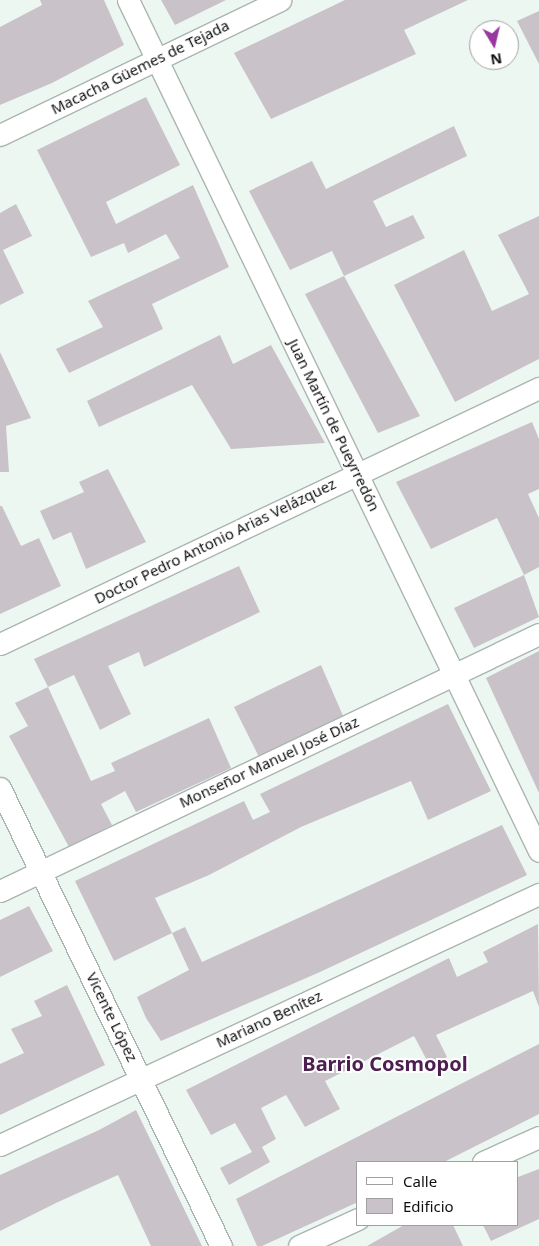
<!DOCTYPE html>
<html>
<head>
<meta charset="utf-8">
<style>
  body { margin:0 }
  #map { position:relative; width:539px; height:1246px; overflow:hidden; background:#edf7f2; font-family:"Noto Sans",sans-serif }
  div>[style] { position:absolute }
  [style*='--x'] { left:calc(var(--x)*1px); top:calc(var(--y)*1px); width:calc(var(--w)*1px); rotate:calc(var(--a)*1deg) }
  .building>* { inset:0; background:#c9c2c9 }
  .roads { filter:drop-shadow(1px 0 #abb5b0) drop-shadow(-1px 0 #abb5b0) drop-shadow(0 1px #abb5b0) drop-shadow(0 -1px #abb5b0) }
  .minor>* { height:21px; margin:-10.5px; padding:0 10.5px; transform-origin:10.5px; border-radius:10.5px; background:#fff }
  span { translate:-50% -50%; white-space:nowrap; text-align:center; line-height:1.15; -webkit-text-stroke:4px #fff; paint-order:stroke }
  .street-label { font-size:15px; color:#0e110f }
  .district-label { font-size:20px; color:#4d1e50; font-weight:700 }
  .legend { position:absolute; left:356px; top:1161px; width:162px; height:65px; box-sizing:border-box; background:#fff; border:1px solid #9fa09f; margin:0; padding:6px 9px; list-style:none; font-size:15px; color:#0e110f }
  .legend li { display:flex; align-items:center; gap:10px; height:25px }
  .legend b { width:25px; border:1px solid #9fa09f }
  .north { position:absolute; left:469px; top:20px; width:50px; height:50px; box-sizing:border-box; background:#fff; border:1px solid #9fa09f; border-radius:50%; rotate:171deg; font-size:14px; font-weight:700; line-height:20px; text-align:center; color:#0e110f }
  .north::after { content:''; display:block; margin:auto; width:18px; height:22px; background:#9938a0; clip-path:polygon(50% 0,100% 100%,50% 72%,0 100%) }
</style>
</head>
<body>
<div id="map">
  <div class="building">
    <div style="clip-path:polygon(40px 0,104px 0,124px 45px,52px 83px,0 105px,0 27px,42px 5px)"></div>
    <div style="clip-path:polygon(161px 0,226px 0,175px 25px)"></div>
    <div style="clip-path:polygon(345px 0,468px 0,404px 30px,416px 54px,271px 119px,234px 53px)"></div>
    <div style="clip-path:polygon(539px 11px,539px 64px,517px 21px)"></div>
    <div style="clip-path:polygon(146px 97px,180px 165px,106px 202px,116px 224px,193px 185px,229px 267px,152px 304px,163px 329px,69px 373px,56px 349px,103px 327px,88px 301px,180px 258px,166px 234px,128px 253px,124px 243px,91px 257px,37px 150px)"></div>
    <div style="clip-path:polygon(454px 126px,467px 156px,373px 201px,386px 227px,413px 215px,425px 238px,344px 276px,332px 251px,290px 270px,249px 191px,312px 161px,326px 189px)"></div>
    <div style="clip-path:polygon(16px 204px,32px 236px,3px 250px,24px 293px,0 305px,0 213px)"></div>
    <div style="clip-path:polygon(539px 216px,539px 359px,455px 402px,394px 285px,464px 250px,492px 311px,529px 294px,498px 235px)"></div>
    <div style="clip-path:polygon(344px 276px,420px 416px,378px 433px,305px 294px)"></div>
    <div style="clip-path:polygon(220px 335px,233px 364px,271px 345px,325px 443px,231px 449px,192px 385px,99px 427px,87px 401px)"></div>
    <div style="clip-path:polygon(0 352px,31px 418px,6px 426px,9px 472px,0 472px)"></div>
    <div style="clip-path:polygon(532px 422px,539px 439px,539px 489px,528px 494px,539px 518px,539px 567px,524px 575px,539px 617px,474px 648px,454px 608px,524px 575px,497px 518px,431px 549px,396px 482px)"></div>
    <div style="clip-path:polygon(108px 469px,146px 542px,86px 569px,71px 532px,53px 540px,40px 511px,84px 492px,79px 482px)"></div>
    <div style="clip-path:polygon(0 506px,2px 506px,21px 546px,39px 538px,61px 586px,0 614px)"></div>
    <div style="clip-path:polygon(239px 566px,260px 612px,144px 667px,139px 652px,108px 666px,131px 714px,100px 730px,74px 675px,48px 687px,34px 659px)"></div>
    <div style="clip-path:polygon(539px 651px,539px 793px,486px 678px)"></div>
    <div style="clip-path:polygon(321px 665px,344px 718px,259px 757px,234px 707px)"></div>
    <div style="clip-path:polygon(48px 687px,91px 781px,115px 771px,111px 763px,209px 718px,231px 768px,136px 812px,125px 791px,101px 804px,112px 825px,69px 847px,9px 736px,28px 726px,15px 703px)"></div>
    <div style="clip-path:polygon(448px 704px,491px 791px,428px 820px,411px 781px,301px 827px,209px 875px,155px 898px,172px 933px,114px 961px,75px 881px,244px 801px,253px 820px,270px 812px,260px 794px)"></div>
    <div style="clip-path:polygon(502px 825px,527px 875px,320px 972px,161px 1041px,146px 1018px,137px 997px,189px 970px,172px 933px,185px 927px,202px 962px)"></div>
    <div style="clip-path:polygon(29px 906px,53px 951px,0 977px,0 920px)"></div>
    <div style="clip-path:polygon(538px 924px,539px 1007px,533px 991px,436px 1035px,447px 1057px,430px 1066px,414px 1036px,325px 1081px,340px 1109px,305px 1127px,286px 1095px,261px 1108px,276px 1139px,262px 1147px,270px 1162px,229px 1185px,220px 1168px,252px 1152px,235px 1123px,211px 1135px,186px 1090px,449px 958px,457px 977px,488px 962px,483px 952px)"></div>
    <div style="clip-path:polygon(67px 985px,105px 1065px,0 1115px,0 1064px,24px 1053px,11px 1029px,42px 1016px,34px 1001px)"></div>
    <div style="clip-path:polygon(539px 1044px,539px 1114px,444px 1162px,358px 1162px,358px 1202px,262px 1246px,257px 1246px,236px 1199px)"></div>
    <div style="clip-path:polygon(136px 1110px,202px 1246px,151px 1246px,118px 1175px,58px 1202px,0 1231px,0 1175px,99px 1130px)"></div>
    <div style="clip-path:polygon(539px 1169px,539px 1219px,491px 1241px,483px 1225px,518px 1225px,518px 1177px)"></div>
    <div style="clip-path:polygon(404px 1225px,453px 1225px,463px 1246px,367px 1246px)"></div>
  </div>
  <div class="roads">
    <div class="minor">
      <div style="--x:128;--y:0;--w:945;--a:64.22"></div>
      <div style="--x:0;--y:135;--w:311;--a:-25.7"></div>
      <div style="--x:0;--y:644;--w:597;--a:-25.41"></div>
      <div style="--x:0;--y:788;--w:509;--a:64.24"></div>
      <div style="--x:0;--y:891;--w:597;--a:-25.49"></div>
      <div style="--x:0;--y:1145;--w:595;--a:-24.97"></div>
      <div style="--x:483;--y:1162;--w:61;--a:-24.1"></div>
      <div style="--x:299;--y:1246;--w:65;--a:-24.6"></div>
    </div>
  </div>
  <div class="street-label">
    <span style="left:140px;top:67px;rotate:-26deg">Macacha Güemes de Tejada</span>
    <span style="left:334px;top:425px;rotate:64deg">Juan Martín de Pueyrredón</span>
    <span style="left:215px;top:541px;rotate:-26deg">Doctor Pedro Antonio Arias Velázquez</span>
    <span style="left:269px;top:762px;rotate:-25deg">Monseñor Manuel José Díaz</span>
    <span style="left:112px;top:1017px;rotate:64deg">Vicente López</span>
    <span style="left:269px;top:1019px;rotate:-25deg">Mariano Benítez</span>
  </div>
  <div class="district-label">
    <span style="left:385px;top:1063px">Barrio Cosmopol</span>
  </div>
  <ul class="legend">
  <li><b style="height:6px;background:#fff"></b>Calle</li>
  <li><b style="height:14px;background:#c9c2c9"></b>Edificio</li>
  </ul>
  <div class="north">N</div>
</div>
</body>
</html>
